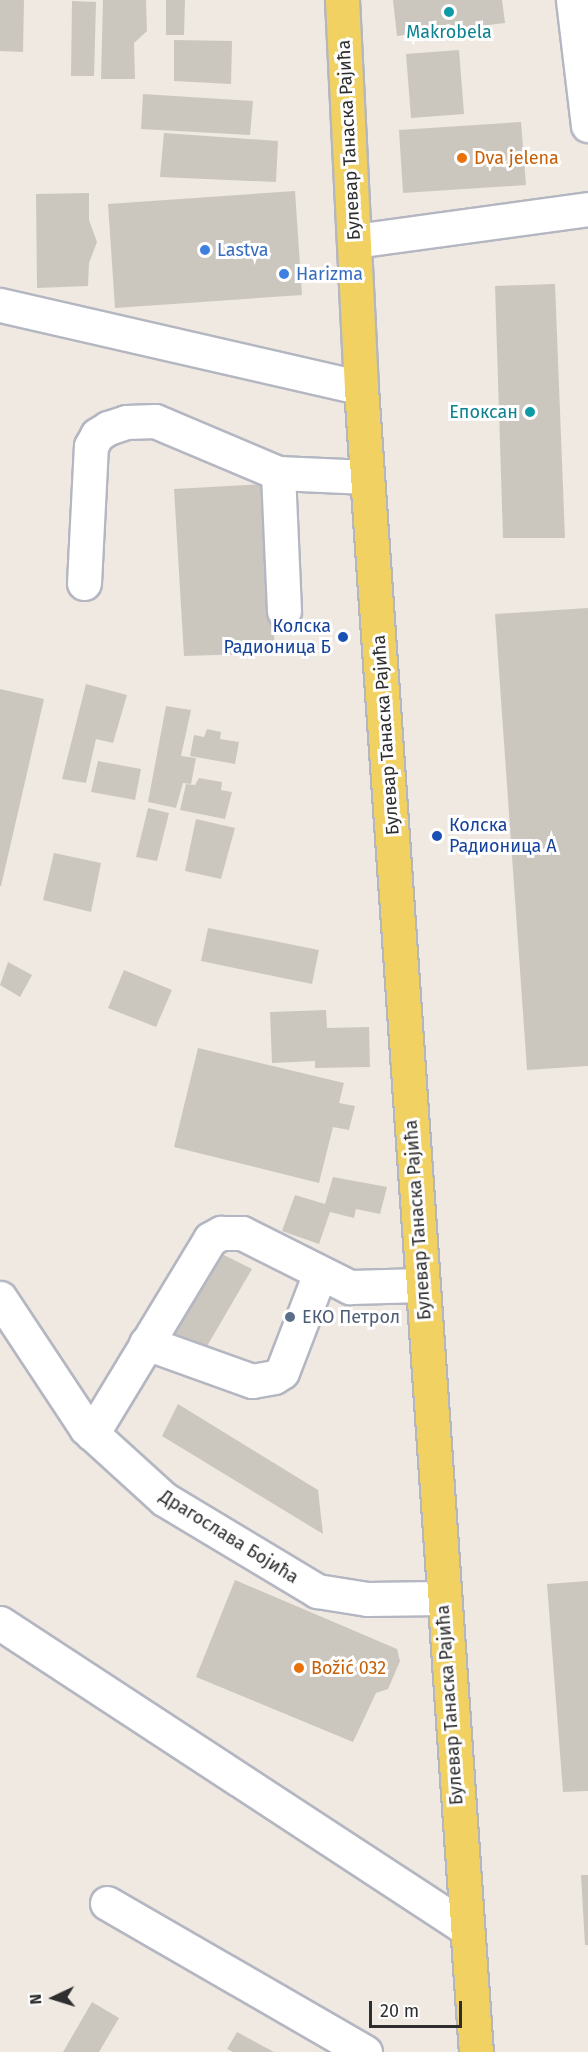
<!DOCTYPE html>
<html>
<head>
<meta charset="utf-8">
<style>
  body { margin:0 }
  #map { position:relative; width:588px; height:2052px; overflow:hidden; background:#efe9e1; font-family:"Fira Sans",sans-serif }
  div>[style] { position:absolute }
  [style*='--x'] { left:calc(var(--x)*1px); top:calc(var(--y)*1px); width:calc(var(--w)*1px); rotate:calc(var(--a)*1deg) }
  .building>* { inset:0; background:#cbc7bf }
  .roads { filter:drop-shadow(2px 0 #b4b7c1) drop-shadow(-2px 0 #b4b7c1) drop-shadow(0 2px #b4b7c1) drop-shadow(0 -2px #b4b7c1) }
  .minor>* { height:33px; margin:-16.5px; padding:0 16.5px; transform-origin:16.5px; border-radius:16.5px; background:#fff }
  .major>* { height:33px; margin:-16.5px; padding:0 16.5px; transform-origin:16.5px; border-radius:16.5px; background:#f2d163 }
  .dots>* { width:16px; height:16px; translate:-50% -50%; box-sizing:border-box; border:3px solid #fff; border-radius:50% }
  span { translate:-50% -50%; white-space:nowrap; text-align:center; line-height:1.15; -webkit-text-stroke:6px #fff; paint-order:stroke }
  .culture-label { font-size:18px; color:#0d838f }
  .right { translate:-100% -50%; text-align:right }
  .street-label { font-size:18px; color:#2e2e2e }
  .food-label { font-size:18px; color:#c56008 }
  .left { translate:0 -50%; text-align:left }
  .shop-label { font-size:18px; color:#366cbe }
  .transit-label { font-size:18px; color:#164399 }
  .service-label { font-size:18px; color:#4e5e75 }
  .north { position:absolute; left:24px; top:1968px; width:60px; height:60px; -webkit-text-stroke:4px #fff; paint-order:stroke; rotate:266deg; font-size:16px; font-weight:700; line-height:24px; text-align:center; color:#2e2e2e }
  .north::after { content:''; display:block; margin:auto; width:21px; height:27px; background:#2e2e2e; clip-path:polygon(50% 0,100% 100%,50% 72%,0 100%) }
  .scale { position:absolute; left:369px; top:2001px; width:93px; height:27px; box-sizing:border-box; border:3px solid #2e2e2e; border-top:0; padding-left:8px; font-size:18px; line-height:21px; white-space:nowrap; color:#2e2e2e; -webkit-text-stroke:4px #fff; paint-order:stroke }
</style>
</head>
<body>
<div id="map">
  <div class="building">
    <div style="clip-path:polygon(0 0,24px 0,23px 52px,0 51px)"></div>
    <div style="clip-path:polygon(103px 0,146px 0,147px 31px,134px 43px,135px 79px,101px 79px)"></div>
    <div style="clip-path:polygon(166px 0,185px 0,184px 35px,166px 35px)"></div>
    <div style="clip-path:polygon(393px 0,502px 0,505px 23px,397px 36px)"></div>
    <div style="clip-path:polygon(72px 1px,96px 2px,94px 76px,71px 76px)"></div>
    <div style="clip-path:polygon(174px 40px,232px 41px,231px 84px,174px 81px)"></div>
    <div style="clip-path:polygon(459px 50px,464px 114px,411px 118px,406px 54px)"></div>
    <div style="clip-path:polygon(143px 94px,253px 101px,250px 135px,141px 129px)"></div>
    <div style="clip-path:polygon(521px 122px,526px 185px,403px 193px,399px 130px)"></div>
    <div style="clip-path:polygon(164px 133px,278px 141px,276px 182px,160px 177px)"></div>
    <div style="clip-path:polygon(295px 191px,302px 295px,115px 308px,108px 204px)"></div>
    <div style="clip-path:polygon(89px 193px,89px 220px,97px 242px,89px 263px,88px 286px,37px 288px,36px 194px)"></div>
    <div style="clip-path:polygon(555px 284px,565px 538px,503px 538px,495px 286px)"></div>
    <div style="clip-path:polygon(266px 484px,275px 653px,184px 656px,174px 489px)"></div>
    <div style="clip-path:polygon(588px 608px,588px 1066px,527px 1070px,495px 614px)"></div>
    <div style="clip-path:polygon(86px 684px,127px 695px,113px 743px,96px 739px,86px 783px,62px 779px)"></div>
    <div style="clip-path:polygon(0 689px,44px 699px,1px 886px,0 886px)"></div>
    <div style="clip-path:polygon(166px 706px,191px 710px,181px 756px,196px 758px,191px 784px,183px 783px,176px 808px,148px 802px)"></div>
    <div style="clip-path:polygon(207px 729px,221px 732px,220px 739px,239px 742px,235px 764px,190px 756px,194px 735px,204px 737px)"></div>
    <div style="clip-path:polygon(98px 761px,141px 769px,135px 800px,91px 792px)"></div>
    <div style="clip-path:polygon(199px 778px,222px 782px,221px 790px,232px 792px,225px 819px,180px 810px,186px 784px,195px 785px)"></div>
    <div style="clip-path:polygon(148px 808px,169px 813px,157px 861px,136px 857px)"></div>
    <div style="clip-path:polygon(196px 819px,235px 828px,221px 879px,185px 871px)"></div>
    <div style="clip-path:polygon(54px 853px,101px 863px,91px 912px,43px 900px)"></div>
    <div style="clip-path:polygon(208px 928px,319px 950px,312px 984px,201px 961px)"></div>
    <div style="clip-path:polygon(8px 962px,32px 975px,20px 997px,0 985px)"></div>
    <div style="clip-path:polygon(124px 970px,172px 990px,156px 1027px,108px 1008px)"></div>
    <div style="clip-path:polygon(326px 1010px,327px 1028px,369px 1027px,370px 1067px,315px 1068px,315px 1061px,272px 1063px,270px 1012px)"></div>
    <div style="clip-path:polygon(198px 1048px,344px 1083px,339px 1103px,355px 1106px,349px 1130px,333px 1127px,319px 1183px,174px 1147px)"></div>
    <div style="clip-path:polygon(333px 1177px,387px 1187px,380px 1214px,356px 1209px,354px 1218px,330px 1212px,319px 1244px,282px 1231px,295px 1195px,325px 1204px)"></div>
    <div style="clip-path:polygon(212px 1249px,252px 1269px,203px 1353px,164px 1333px)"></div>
    <div style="clip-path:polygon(178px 1404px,318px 1490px,323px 1534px,162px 1436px)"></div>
    <div style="clip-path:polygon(235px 1580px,397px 1649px,400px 1661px,388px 1689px,376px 1693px,353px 1742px,196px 1677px)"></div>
    <div style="clip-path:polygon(588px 1581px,588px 1791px,563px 1792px,547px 1584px)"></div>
    <div style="clip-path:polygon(581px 1875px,588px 1875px,588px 1945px,585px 1945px)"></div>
    <div style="clip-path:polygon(92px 2002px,119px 2018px,99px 2052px,63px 2052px)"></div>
    <div style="clip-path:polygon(237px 2032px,274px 2052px,233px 2052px,227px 2049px)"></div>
  </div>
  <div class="roads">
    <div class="minor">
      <div style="--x:573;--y:0;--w:126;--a:83.2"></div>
      <div style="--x:355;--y:241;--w:235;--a:-7.8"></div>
      <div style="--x:0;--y:305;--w:370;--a:12.9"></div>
      <div style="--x:278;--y:473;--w:138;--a:87.5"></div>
      <div style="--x:84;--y:583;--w:137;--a:-87.1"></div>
      <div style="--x:91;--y:446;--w:13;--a:-61"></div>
      <div style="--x:97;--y:435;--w:13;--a:-32"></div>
      <div style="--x:108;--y:428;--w:19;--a:-18"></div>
      <div style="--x:126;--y:422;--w:29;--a:-2"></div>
      <div style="--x:155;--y:421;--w:134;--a:22.9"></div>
      <div style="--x:278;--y:473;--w:89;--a:2.6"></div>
      <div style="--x:0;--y:1298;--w:156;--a:56.5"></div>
      <div style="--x:86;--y:1428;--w:105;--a:42.3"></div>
      <div style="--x:164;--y:1499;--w:179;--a:31"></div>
      <div style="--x:317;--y:1591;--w:51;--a:9.1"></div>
      <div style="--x:367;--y:1599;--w:75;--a:-0.8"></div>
      <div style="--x:146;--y:1343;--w:113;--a:19.7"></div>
      <div style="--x:252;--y:1381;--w:22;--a:-10"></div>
      <div style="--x:274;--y:1377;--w:9;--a:-32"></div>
      <div style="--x:282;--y:1372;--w:106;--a:-69"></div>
      <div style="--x:92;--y:1434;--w:228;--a:-58.8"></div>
      <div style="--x:210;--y:1239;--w:13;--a:-29"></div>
      <div style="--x:221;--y:1233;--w:21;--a:0"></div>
      <div style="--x:242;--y:1233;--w:121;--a:26.6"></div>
      <div style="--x:350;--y:1287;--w:72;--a:-1.6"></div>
      <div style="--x:0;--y:1623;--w:557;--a:33.21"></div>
      <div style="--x:107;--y:1903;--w:298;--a:30"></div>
    </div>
    <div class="major">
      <div style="--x:342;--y:0;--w:388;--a:87.2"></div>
      <div style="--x:361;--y:388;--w:1668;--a:86.05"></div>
    </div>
  </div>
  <div class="dots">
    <div style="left:449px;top:12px;background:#0f9aa8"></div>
    <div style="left:462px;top:158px;background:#e8710a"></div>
    <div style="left:205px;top:250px;background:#3f7fe0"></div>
    <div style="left:284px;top:274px;background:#3f7fe0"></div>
    <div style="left:530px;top:412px;background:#0f9aa8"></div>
    <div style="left:343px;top:637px;background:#1a4fb4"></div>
    <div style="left:437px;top:836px;background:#1a4fb4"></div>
    <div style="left:290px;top:1317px;background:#5c6f8a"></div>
    <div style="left:299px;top:1668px;background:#e8710a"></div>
  </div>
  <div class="culture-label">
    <span style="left:449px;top:32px">Makrobela</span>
    <span class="right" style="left:518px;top:412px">Епоксан</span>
  </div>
  <div class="street-label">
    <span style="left:349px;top:140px;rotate:-93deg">Булевар Танаска Рајића</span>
    <span style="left:386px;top:735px;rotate:-94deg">Булевар Танаска Рајића</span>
    <span style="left:418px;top:1220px;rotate:-94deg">Булевар Танаска Рајића</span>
    <span style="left:229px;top:1537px;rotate:32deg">Драгослава Бојића</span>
    <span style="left:450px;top:1705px;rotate:-94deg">Булевар Танаска Рајића</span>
  </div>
  <div class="food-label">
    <span class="left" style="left:474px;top:158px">Dva jelena</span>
    <span class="left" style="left:311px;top:1668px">Božić 032</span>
  </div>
  <div class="shop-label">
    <span class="left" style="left:217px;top:250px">Lastva</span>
    <span class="left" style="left:296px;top:274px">Harizma</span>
  </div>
  <div class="transit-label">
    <span class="right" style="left:331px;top:637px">Колска<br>Радионица Б</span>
    <span class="left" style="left:449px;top:836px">Колска<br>Радионица А</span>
  </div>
  <div class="service-label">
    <span class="left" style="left:302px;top:1317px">ЕКО Петрол</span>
  </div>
  <div class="north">N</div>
  <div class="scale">20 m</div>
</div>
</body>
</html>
